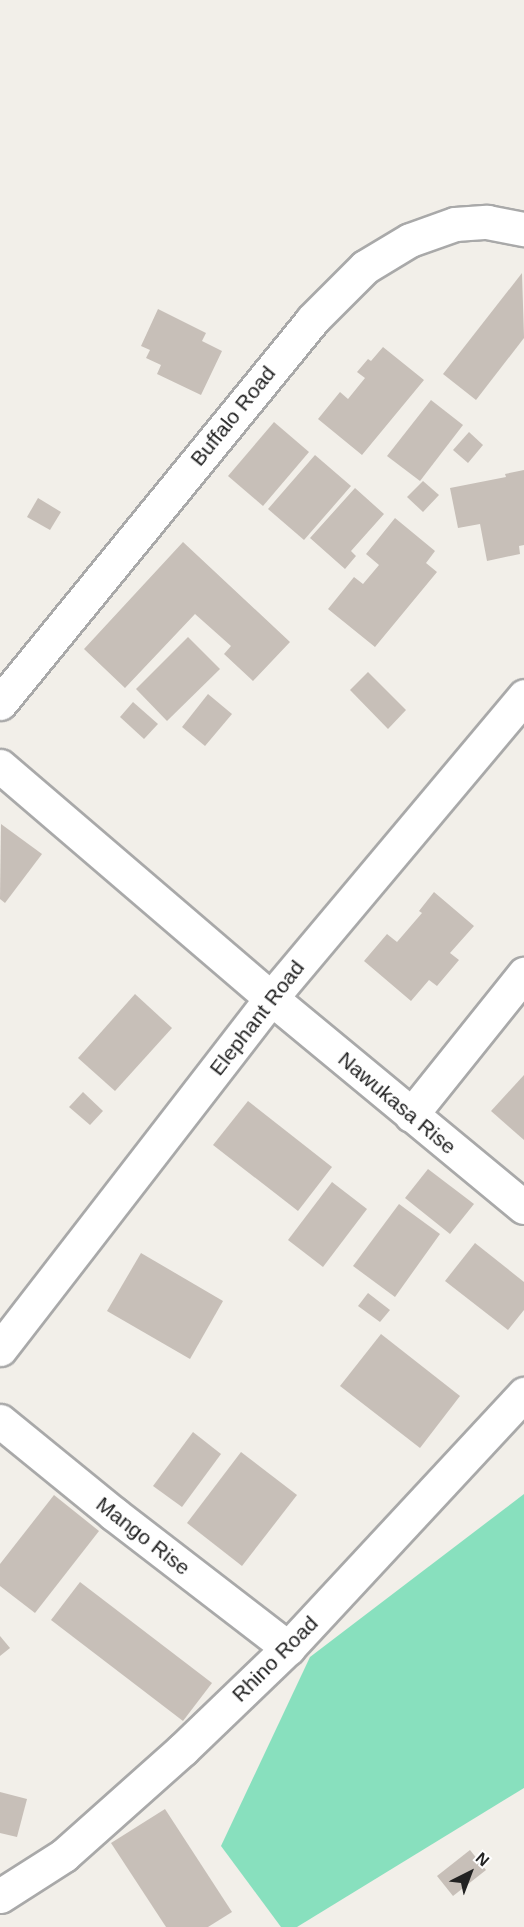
<!DOCTYPE html>
<html>
<head>
<meta charset="utf-8">
<style>
  body { margin:0 }
  #map { position:relative; width:524px; height:1927px; overflow:hidden; background:#f2efe9; font-family:Arial,sans-serif }
  div>[style] { position:absolute }
  [style*='--x'] { left:calc(var(--x)*1px); top:calc(var(--y)*1px); width:calc(var(--w)*1px); rotate:calc(var(--a)*1deg) }
  .pitch>* { inset:0; background:#88e0be }
  .building>* { inset:0; background:#c7bfb8 }
  .roads { filter:drop-shadow(2px 0 #a9a9a9) drop-shadow(-2px 0 #a9a9a9) drop-shadow(0 2px #a9a9a9) drop-shadow(0 -2px #a9a9a9) }
  .minor>* { height:33px; margin:-16.5px; padding:0 16.5px; transform-origin:16.5px; border-radius:16.5px; background:#fff }
  span { translate:-50% -50%; white-space:nowrap; text-align:center; line-height:1.15; -webkit-text-stroke:4.5px #fff; paint-order:stroke }
  .street-label { font-size:21px; color:#222 }
  .north { position:absolute; left:440px; top:1843px; width:60px; height:60px; -webkit-text-stroke:4px #fff; paint-order:stroke; rotate:42deg; font-size:16px; font-weight:700; line-height:24px; text-align:center; color:#222 }
  .north::after { content:''; display:block; margin:auto; width:21px; height:27px; background:#222; clip-path:polygon(50% 0,100% 100%,50% 72%,0 100%) }
</style>
</head>
<body>
<div id="map">
  <div class="pitch">
    <div style="clip-path:polygon(524px 1494px,524px 1788px,297px 1927px,281px 1927px,221px 1846px,310px 1657px)"></div>
  </div>
  <div class="building">
    <div style="clip-path:polygon(522px 273px,524px 338px,476px 400px,443px 374px)"></div>
    <div style="clip-path:polygon(158px 309px,206px 333px,202px 341px,222px 351px,201px 395px,157px 374px,161px 365px,146px 358px,150px 350px,141px 346px)"></div>
    <div style="clip-path:polygon(383px 347px,424px 380px,362px 455px,318px 419px,340px 392px,348px 399px,365px 378px,357px 372px,368px 359px,371px 361px)"></div>
    <div style="clip-path:polygon(431px 400px,463px 425px,420px 481px,387px 456px)"></div>
    <div style="clip-path:polygon(274px 422px,309px 452px,263px 506px,228px 476px)"></div>
    <div style="clip-path:polygon(469px 432px,483px 445px,468px 463px,453px 450px)"></div>
    <div style="clip-path:polygon(315px 455px,351px 486px,304px 540px,268px 509px)"></div>
    <div style="clip-path:polygon(524px 470px,524px 545px,519px 546px,520px 554px,487px 561px,480px 524px,458px 528px,450px 488px,506px 477px,505px 474px)"></div>
    <div style="clip-path:polygon(423px 481px,439px 495px,423px 512px,407px 497px)"></div>
    <div style="clip-path:polygon(355px 488px,384px 514px,351px 551px,356px 556px,345px 569px,310px 538px)"></div>
    <div style="clip-path:polygon(38px 498px,61px 512px,50px 530px,27px 517px)"></div>
    <div style="clip-path:polygon(395px 518px,435px 551px,426px 563px,437px 572px,375px 647px,328px 609px,354px 577px,363px 584px,379px 565px,366px 554px)"></div>
    <div style="clip-path:polygon(183px 542px,290px 642px,253px 681px,224px 654px,231px 646px,195px 614px,125px 688px,84px 649px)"></div>
    <div style="clip-path:polygon(188px 637px,220px 669px,167px 721px,136px 689px)"></div>
    <div style="clip-path:polygon(368px 672px,406px 710px,388px 729px,350px 690px)"></div>
    <div style="clip-path:polygon(208px 694px,232px 714px,205px 746px,182px 727px)"></div>
    <div style="clip-path:polygon(133px 702px,158px 724px,144px 739px,120px 717px)"></div>
    <div style="clip-path:polygon(1px 824px,42px 854px,5px 903px,0 899px)"></div>
    <div style="clip-path:polygon(434px 892px,474px 926px,450px 953px,459px 960px,437px 986px,429px 980px,411px 1001px,364px 961px,387px 934px,397px 942px,422px 913px,419px 911px)"></div>
    <div style="clip-path:polygon(135px 994px,172px 1028px,115px 1091px,78px 1058px)"></div>
    <div style="clip-path:polygon(524px 1075px,524px 1140px,491px 1111px)"></div>
    <div style="clip-path:polygon(83px 1092px,103px 1111px,90px 1125px,69px 1107px)"></div>
    <div style="clip-path:polygon(248px 1101px,332px 1167px,298px 1211px,213px 1145px)"></div>
    <div style="clip-path:polygon(428px 1169px,474px 1204px,450px 1234px,405px 1198px)"></div>
    <div style="clip-path:polygon(332px 1182px,367px 1209px,323px 1267px,288px 1240px)"></div>
    <div style="clip-path:polygon(399px 1204px,440px 1234px,395px 1297px,353px 1266px)"></div>
    <div style="clip-path:polygon(475px 1243px,524px 1282px,524px 1310px,508px 1330px,445px 1281px)"></div>
    <div style="clip-path:polygon(141px 1253px,223px 1301px,190px 1359px,107px 1311px)"></div>
    <div style="clip-path:polygon(368px 1293px,390px 1310px,380px 1322px,358px 1306px)"></div>
    <div style="clip-path:polygon(381px 1334px,460px 1396px,420px 1448px,340px 1386px)"></div>
    <div style="clip-path:polygon(193px 1432px,221px 1454px,182px 1507px,153px 1486px)"></div>
    <div style="clip-path:polygon(241px 1452px,297px 1495px,242px 1566px,187px 1523px)"></div>
    <div style="clip-path:polygon(54px 1495px,99px 1531px,35px 1613px,0 1586px,0 1564px)"></div>
    <div style="clip-path:polygon(80px 1582px,212px 1683px,183px 1721px,51px 1620px)"></div>
    <div style="clip-path:polygon(0 1636px,10px 1648px,0 1656px)"></div>
    <div style="clip-path:polygon(0 1792px,27px 1799px,17px 1837px,0 1833px)"></div>
    <div style="clip-path:polygon(165px 1809px,232px 1912px,208px 1927px,166px 1927px,111px 1843px)"></div>
    <div style="clip-path:polygon(470px 1850px,486px 1870px,453px 1896px,437px 1876px)"></div>
  </div>
  <div class="roads">
    <div class="minor">
      <div style="--x:0;--y:703;--w:494;--a:-50.8"></div>
      <div style="--x:312;--y:320;--w:75;--a:-45"></div>
      <div style="--x:365;--y:267;--w:52;--a:-31"></div>
      <div style="--x:410;--y:240;--w:48;--a:-19.6"></div>
      <div style="--x:455;--y:224;--w:32;--a:-4"></div>
      <div style="--x:487;--y:222;--w:38;--a:11"></div>
      <div style="--x:0;--y:766;--w:357;--a:40.6"></div>
      <div style="--x:271;--y:998;--w:328;--a:39.6"></div>
      <div style="--x:411;--y:1115;--w:181;--a:-51.3"></div>
      <div style="--x:0;--y:1349;--w:443;--a:-52.3"></div>
      <div style="--x:271;--y:998;--w:394;--a:-50"></div>
      <div style="--x:0;--y:1421;--w:147;--a:39.2"></div>
      <div style="--x:114;--y:1514;--w:220;--a:37.6"></div>
      <div style="--x:0;--y:1896;--w:76;--a:-32.6"></div>
      <div style="--x:64;--y:1855;--w:159;--a:-41.7"></div>
      <div style="--x:183;--y:1749;--w:146;--a:-43.9"></div>
      <div style="--x:288;--y:1648;--w:347;--a:-47.1"></div>
    </div>
  </div>
  <div class="street-label">
    <span style="left:233px;top:416px;rotate:-51deg">Buffalo Road</span>
    <span style="left:257px;top:1018px;rotate:-52deg">Elephant Road</span>
    <span style="left:397px;top:1103px;rotate:40deg">Nawukasa Rise</span>
    <span style="left:143px;top:1536px;rotate:38deg">Mango Rise</span>
    <span style="left:275px;top:1659px;rotate:-45deg">Rhino Road</span>
  </div>
  <div class="north">N</div>
</div>
</body>
</html>
